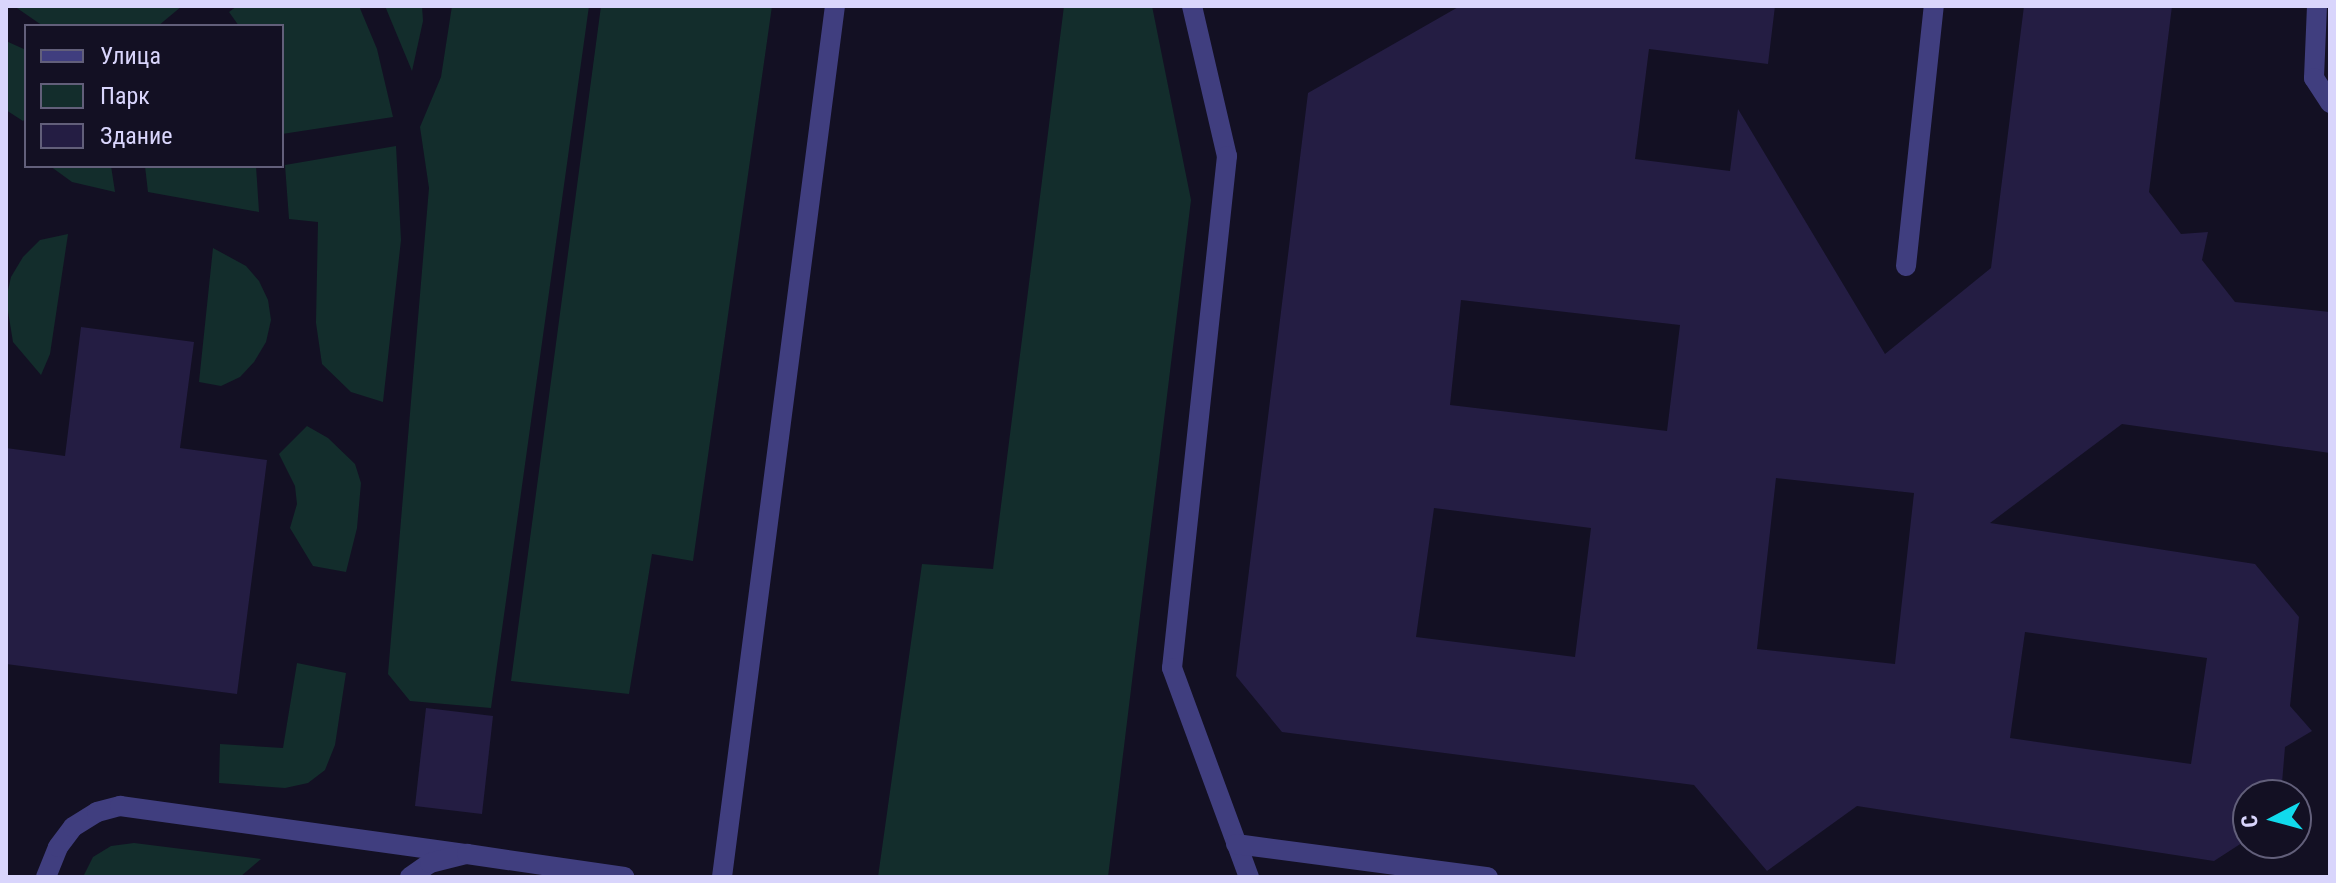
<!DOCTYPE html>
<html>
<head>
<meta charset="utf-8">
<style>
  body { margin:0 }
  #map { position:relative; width:2336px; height:883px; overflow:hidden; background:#131023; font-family:"Roboto Condensed",sans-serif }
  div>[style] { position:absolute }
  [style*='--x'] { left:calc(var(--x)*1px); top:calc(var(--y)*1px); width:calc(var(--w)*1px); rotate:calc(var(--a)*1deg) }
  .green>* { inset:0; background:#132d2c }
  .building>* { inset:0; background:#241d43 }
  .service>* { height:20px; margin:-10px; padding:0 10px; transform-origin:10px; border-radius:10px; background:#403e7f }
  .tertiary>* { height:20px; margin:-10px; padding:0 10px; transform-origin:10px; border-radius:10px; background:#403e7f }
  span { translate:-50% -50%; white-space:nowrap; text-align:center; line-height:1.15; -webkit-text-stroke:6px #131023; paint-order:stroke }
  .frame { position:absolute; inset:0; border:8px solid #d9d5fc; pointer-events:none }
  .legend { position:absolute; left:24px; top:24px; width:260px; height:144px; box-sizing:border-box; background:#131023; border:2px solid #625f7a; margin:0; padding:10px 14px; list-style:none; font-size:24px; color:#d9d5fc }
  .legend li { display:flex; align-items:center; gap:16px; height:40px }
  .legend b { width:40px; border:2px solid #625f7a }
  .north { position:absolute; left:2232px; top:779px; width:80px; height:80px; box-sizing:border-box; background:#131023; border:2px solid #625f7a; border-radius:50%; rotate:264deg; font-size:22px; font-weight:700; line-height:32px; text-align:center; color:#d9d5fc }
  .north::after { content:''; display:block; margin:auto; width:28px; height:36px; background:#11daec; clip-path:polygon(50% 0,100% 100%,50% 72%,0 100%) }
</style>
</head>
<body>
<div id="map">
  <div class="green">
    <div style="clip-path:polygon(14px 6px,182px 6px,158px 26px,43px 26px)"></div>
    <div style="clip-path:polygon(237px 6px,359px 6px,377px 49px,393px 117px,282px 134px,282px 26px,239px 26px,229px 12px)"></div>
    <div style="clip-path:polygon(385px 6px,422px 6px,423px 21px,412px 71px)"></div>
    <div style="clip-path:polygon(452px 6px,589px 6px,491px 708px,410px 701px,388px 674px,429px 188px,420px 127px,441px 77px)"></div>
    <div style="clip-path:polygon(601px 6px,772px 6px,693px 561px,652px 554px,629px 694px,511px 681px)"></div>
    <div style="clip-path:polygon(1064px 6px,1152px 6px,1191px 200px,1108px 877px,878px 877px,922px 564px,993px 569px)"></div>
    <div style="clip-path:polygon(6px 41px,26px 50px,26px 118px,23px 121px,6px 110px)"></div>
    <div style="clip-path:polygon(396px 146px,401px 240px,383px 402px,351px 392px,322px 364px,316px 323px,318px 222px,289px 219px,285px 165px)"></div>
    <div style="clip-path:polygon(50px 166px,111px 166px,115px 192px,72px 182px)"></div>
    <div style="clip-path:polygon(145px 166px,256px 166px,259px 212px,148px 192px)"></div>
    <div style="clip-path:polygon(68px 234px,50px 354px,41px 375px,13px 342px,6px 299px,11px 277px,23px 257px,40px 240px)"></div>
    <div style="clip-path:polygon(213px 248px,246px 266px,259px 281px,268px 300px,271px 320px,266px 342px,254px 362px,240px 377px,221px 386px,199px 382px)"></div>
    <div style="clip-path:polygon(307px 426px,328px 438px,355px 464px,361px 483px,357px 528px,346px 572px,313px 566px,290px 528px,297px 504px,295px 486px,279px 454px)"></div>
    <div style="clip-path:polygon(297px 663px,346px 673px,335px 745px,325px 770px,308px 783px,285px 788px,219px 783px,220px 744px,283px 748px)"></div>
    <div style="clip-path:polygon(134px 843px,261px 859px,240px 877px,83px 877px,93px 857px,111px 846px)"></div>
  </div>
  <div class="building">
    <div style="clip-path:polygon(evenodd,1460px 6px,1775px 6px,1768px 64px,1649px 49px,1635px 159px,1730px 171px,1738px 109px,1885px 354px,1991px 268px,2024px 6px,2172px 6px,2149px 192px,2181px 234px,2208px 232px,2202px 260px,2235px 302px,2330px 312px,2330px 453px,2122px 424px,1990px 523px,2255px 564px,2299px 617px,2290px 706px,2312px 731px,2285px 747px,2281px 795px,2248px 795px,2248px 839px,2214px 861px,1857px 806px,1767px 871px,1694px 785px,1282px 732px,1236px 676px,1308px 93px,1460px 6px,1461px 300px,1680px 325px,1667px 431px,1450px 405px,1461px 300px,1460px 6px,1776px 478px,1914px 493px,1895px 664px,1757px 649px,1776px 478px,1460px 6px,1434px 508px,1591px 528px,1575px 657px,1416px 637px,1434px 508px,1460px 6px,2025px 632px,2207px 658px,2191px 764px,2010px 738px,2025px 632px)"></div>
    <div style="clip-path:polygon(81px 327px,194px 342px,180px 448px,267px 460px,237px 694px,6px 664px,6px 448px,65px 456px)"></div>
    <div style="clip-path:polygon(426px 708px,493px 716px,482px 814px,415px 806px)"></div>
  </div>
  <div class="service">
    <div style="--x:1192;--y:6;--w:154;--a:76.9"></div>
    <div style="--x:1227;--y:156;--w:515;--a:96.13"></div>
    <div style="--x:1172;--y:668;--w:223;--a:69.8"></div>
    <div style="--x:2317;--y:6;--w:72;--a:92.4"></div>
    <div style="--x:2314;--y:78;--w:30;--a:57"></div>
    <div style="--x:1906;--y:266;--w:262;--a:-83.9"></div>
    <div style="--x:1236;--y:844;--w:254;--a:7.5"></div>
    <div style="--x:46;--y:877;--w:32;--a:-68"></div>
    <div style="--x:58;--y:847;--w:25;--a:-53"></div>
    <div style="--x:73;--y:827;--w:28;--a:-32"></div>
    <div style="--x:97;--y:812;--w:24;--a:-15"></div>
    <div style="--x:120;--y:806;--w:350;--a:7.9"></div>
    <div style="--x:410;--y:877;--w:24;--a:-35"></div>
    <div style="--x:430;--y:863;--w:38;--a:-14"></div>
    <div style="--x:467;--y:854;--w:159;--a:8.3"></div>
  </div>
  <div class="tertiary">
    <div style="--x:722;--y:877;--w:878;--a:-82.61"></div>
  </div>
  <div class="frame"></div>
  <ul class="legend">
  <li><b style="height:10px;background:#403e7f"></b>Улица</li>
  <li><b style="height:22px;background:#132d2c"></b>Парк</li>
  <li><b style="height:22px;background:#241d43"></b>Здание</li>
  </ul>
  <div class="north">С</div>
</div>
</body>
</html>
